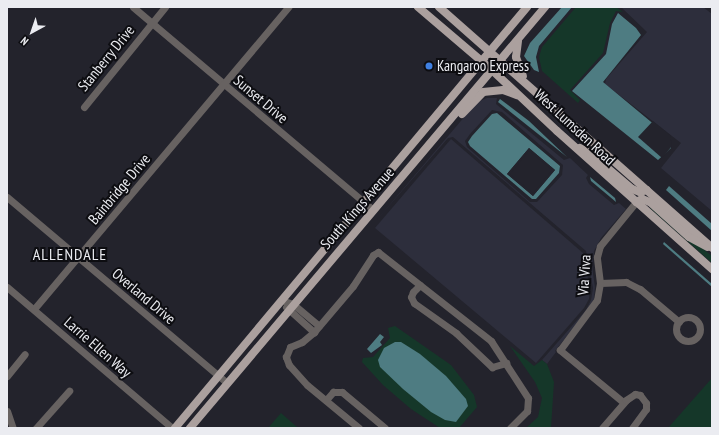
<!DOCTYPE html>
<html>
<head>
<meta charset="utf-8">
<style>
  body { margin:0 }
  #map { position:relative; width:719px; height:435px; overflow:hidden; background:#23232c; font-family:"PT Sans Narrow",sans-serif }
  div>[style] { position:absolute }
  [style*='--x'] { left:calc(var(--x)*1px); top:calc(var(--y)*1px); width:calc(var(--w)*1px); rotate:calc(var(--a)*1deg) }
  .built>* { inset:0; background:#2d2e3c }
  .green>* { inset:0; background:#153729 }
  .water>* { inset:0; background:#4e7c82 }
  .pier>* { inset:0; background:#23232c }
  .minor>* { height:7px; margin:-3.5px; padding:0 3.5px; transform-origin:3.5px; border-radius:3.5px; background:#676261 }
  .minor>.ring { margin:-3.5px; padding:0; box-sizing:content-box; background:none; border:7px solid #676261; border-radius:50% }
  .major>* { height:8px; margin:-4px; padding:0 4px; transform-origin:4px; border-radius:4px; background:#aba09e }
  .dots>* { width:11px; height:11px; translate:-50% -50%; box-sizing:border-box; border:2px solid #0d0d11; border-radius:50% }
  span { translate:-50% -50%; white-space:nowrap; text-align:center; line-height:1.15; -webkit-text-stroke:4px #0d0d11; paint-order:stroke }
  .street-label { font-size:15px; color:#ebecf1 }
  .poi-label { font-size:15px; color:#ebecf1 }
  .left { translate:0 -50%; text-align:left }
  .neighbourhood-label { font-size:16px; color:#ebecf1; letter-spacing:1px }
  .frame { position:absolute; inset:0; border:8px solid #ebecf1; pointer-events:none }
  .north { position:absolute; left:12px; top:12px; width:40px; height:40px; -webkit-text-stroke:3px #0d0d11; paint-order:stroke; rotate:220deg; font-size:11px; font-weight:700; line-height:16px; text-align:center; color:#ebecf1 }
  .north::after { content:''; display:block; margin:auto; width:14px; height:18px; background:#ebecf1; clip-path:polygon(50% 0,100% 100%,50% 72%,0 100%) }
</style>
</head>
<body>
<div id="map">
  <div class="built">
    <div style="clip-path:polygon(621px 7px,703px 7px,712px 14px,712px 211px,661px 168px,681px 143px,605px 84px,606px 79px,647px 32px)"></div>
    <div style="clip-path:polygon(evenodd,487px 98px,497px 98px,496px 104px,564px 160px,570px 158px,588px 175px,586px 178px,589px 184px,614px 205px,619px 203px,626px 209px,601px 238px,594px 251px,592px 266px,595px 287px,594px 299px,587px 311px,555px 351px,556px 352px,547px 364px,542px 360px,586px 310px,591px 300px,593px 288px,586px 251px,453px 137px,448px 138px,375px 222px,477px 102px,487px 98px,492px 110px,502px 112px,563px 165px,562px 175px,537px 202px,530px 202px,467px 147px,465px 141px,470px 134px,492px 110px)"></div>
    <div style="clip-path:polygon(451px 139px,583px 253px,590px 289px,589px 299px,584px 308px,536px 363px,375px 228px)"></div>
  </div>
  <div class="green">
    <div style="clip-path:polygon(576px 7px,616px 7px,623px 12px,616px 11px,610px 23px,603px 53px,570px 90px,580px 100px,578px 103px,542px 71px,539px 57px,542px 47px)"></div>
    <div style="clip-path:polygon(650px 207px,712px 256px,712px 263px,650px 208px)"></div>
    <div style="clip-path:polygon(395px 326px,451px 365px,474px 395px,477px 407px,459px 428px,440px 428px,411px 409px,383px 385px,362px 362px,363px 358px,373px 357px,390px 338px,388px 328px)"></div>
    <div style="clip-path:polygon(510px 346px,534px 366px,542px 360px,547px 364px,554px 382px,551px 428px,526px 428px,538px 417px,542px 398px,535px 382px)"></div>
    <div style="clip-path:polygon(712px 378px,712px 428px,668px 428px)"></div>
    <div style="clip-path:polygon(281px 413px,297px 427px,296px 428px,268px 428px)"></div>
  </div>
  <div class="water">
    <div style="clip-path:polygon(562px 7px,572px 7px,539px 46px,536px 57px,539px 72px,534px 70px,524px 56px,530px 43px)"></div>
    <div style="clip-path:polygon(618px 13px,636px 28px,641px 35px,603px 82px,668px 136px,671px 148px,658px 160px,572px 91px,606px 54px,612px 24px)"></div>
    <div style="clip-path:polygon(500px 99px,529px 121px,567px 157px,498px 102px)"></div>
    <div style="clip-path:polygon(evenodd,497px 113px,560px 166px,559px 173px,536px 199px,532px 199px,470px 146px,468px 142px,472px 136px,492px 114px,497px 113px,529px 148px,555px 170px,533px 196px,507px 174px,529px 148px)"></div>
    <div style="clip-path:polygon(590px 177px,615px 198px,616px 202px,591px 181px)"></div>
    <div style="clip-path:polygon(669px 186px,712px 224px,712px 231px,666px 190px)"></div>
    <div style="clip-path:polygon(664px 242px,712px 284px,712px 287px,663px 244px)"></div>
    <div style="clip-path:polygon(380px 334px,384px 337px,380px 342px,382px 345px,371px 353px,367px 349px)"></div>
    <div style="clip-path:polygon(395px 342px,401px 342px,420px 354px,446px 376px,466px 399px,468px 406px,456px 422px,445px 420px,431px 412px,403px 389px,380px 367px,378px 360px,384px 348px)"></div>
  </div>
  <div class="pier">
    <div style="clip-path:polygon(653px 121px,670px 135px,672px 146px,662px 158px,638px 137px)"></div>
    <div style="clip-path:polygon(evenodd,529px 148px,555px 170px,533px 196px,507px 174px,529px 148px,529px 151px,552px 170px,533px 193px,510px 174px,529px 151px)"></div>
  </div>
  <div class="minor">
    <div style="--x:133;--y:7;--w:314;--a:40.2"></div>
    <div style="--x:84;--y:107;--w:129;--a:-51"></div>
    <div style="--x:7;--y:197;--w:288;--a:40.2"></div>
    <div style="--x:600;--y:283;--w:26;--a:-2"></div>
    <div style="--x:626;--y:282;--w:16;--a:27"></div>
    <div style="--x:640;--y:289;--w:51;--a:40.2"></div>
    <div style="--x:420;--y:285;--w:10;--a:135"></div>
    <div style="--x:413;--y:292;--w:5;--a:112"></div>
    <div style="--x:411;--y:297;--w:7;--a:63"></div>
    <div style="--x:414;--y:303;--w:52;--a:35.5"></div>
    <div style="--x:456;--y:333;--w:50;--a:43.4"></div>
    <div style="--x:492;--y:367;--w:15;--a:-16"></div>
    <div style="--x:7;--y:287;--w:217;--a:40.5"></div>
    <div style="--x:281;--y:300;--w:13;--a:18"></div>
    <div style="--x:293;--y:304;--w:34;--a:40"></div>
    <div style="--x:286;--y:307;--w:38;--a:42"></div>
    <div style="--x:34;--y:309;--w:395;--a:-49.9"></div>
    <div class="ring" style="left:676px;top:317px;width:17px;height:17px"></div>
    <div style="--x:7;--y:376;--w:28;--a:-51"></div>
    <div style="--x:326;--y:400;--w:11;--a:-49"></div>
    <div style="--x:333;--y:392;--w:9;--a:0"></div>
    <div style="--x:342;--y:392;--w:56;--a:39.9"></div>
    <div style="--x:623;--y:402;--w:82;--a:-140.5"></div>
    <div style="--x:560;--y:350;--w:62;--a:-53.5"></div>
    <div style="--x:597;--y:300;--w:17;--a:-80"></div>
    <div style="--x:600;--y:283;--w:26;--a:-97"></div>
    <div style="--x:597;--y:257;--w:11;--a:-75"></div>
    <div style="--x:600;--y:246;--w:57;--a:-50.7"></div>
    <div style="--x:7;--y:411;--w:18;--a:71"></div>
    <div style="--x:36;--y:428;--w:50;--a:-48.3"></div>
    <div style="--x:359;--y:428;--w:67;--a:-140.4"></div>
    <div style="--x:307;--y:385;--w:27;--a:-132"></div>
    <div style="--x:289;--y:365;--w:9;--a:-111"></div>
    <div style="--x:286;--y:357;--w:11;--a:-68"></div>
    <div style="--x:290;--y:347;--w:13;--a:-23"></div>
    <div style="--x:302;--y:342;--w:16;--a:-40"></div>
    <div style="--x:314;--y:332;--w:60;--a:-49.7"></div>
    <div style="--x:353;--y:286;--w:37;--a:-57"></div>
    <div style="--x:373;--y:255;--w:6;--a:-31"></div>
    <div style="--x:378;--y:252;--w:144;--a:38.2"></div>
    <div style="--x:491;--y:341;--w:68;--a:57"></div>
    <div style="--x:528;--y:398;--w:13;--a:94"></div>
    <div style="--x:527;--y:411;--w:24;--a:135"></div>
    <div style="--x:602;--y:428;--w:37;--a:-49"></div>
    <div style="--x:626;--y:400;--w:11;--a:-34"></div>
    <div style="--x:635;--y:394;--w:5;--a:11"></div>
    <div style="--x:640;--y:395;--w:10;--a:53"></div>
    <div style="--x:646;--y:403;--w:6;--a:90"></div>
    <div style="--x:646;--y:409;--w:24;--a:126"></div>
  </div>
  <div class="major">
    <div style="--x:418;--y:7;--w:97;--a:40.4"></div>
    <div style="--x:492;--y:70;--w:89;--a:43.2"></div>
    <div style="--x:557;--y:131;--w:208;--a:41.7"></div>
    <div style="--x:439;--y:7;--w:364;--a:41.4"></div>
    <div style="--x:518;--y:41;--w:16;--a:97"></div>
    <div style="--x:516;--y:57;--w:20;--a:70"></div>
    <div style="--x:462;--y:114;--w:30;--a:-46"></div>
    <div style="--x:483;--y:92;--w:20;--a:-6"></div>
    <div style="--x:503;--y:90;--w:15;--a:20"></div>
    <div style="--x:580;--y:148;--w:13;--a:29"></div>
    <div style="--x:591;--y:154;--w:54;--a:40.5"></div>
    <div style="--x:632;--y:189;--w:9;--a:21"></div>
    <div style="--x:640;--y:192;--w:7;--a:-16"></div>
    <div style="--x:636;--y:202;--w:7;--a:-27"></div>
    <div style="--x:642;--y:199;--w:9;--a:21"></div>
    <div style="--x:650;--y:202;--w:52;--a:41.9"></div>
    <div style="--x:689;--y:237;--w:21;--a:28"></div>
    <div style="--x:175;--y:428;--w:549;--a:-50.1"></div>
    <div style="--x:190;--y:428;--w:551;--a:-49.86"></div>
  </div>
  <div class="dots">
    <div style="left:429px;top:66px;background:#3f7fe0"></div>
  </div>
  <div class="street-label">
    <span style="left:106px;top:58px;rotate:-51deg">Stanberry Drive</span>
    <span style="left:261px;top:99px;rotate:40deg">Sunset Drive</span>
    <span style="left:575px;top:127px;rotate:43deg">West Lumsden Road</span>
    <span style="left:119px;top:189px;rotate:-50deg">Bainbridge Drive</span>
    <span style="left:357px;top:208px;rotate:-49deg">South Kings Avenue</span>
    <span style="left:584px;top:275px;rotate:-86deg">Via Viva</span>
    <span style="left:144px;top:296px;rotate:40deg">Overland Drive</span>
    <span style="left:98px;top:347px;rotate:41deg">Larrie Ellen Way</span>
  </div>
  <div class="poi-label">
    <span class="left" style="left:437px;top:66px">Kangaroo Express</span>
  </div>
  <div class="neighbourhood-label">
    <span style="left:70px;top:254px">ALLENDALE</span>
  </div>
  <div class="frame"></div>
  <div class="north">N</div>
</div>
</body>
</html>
